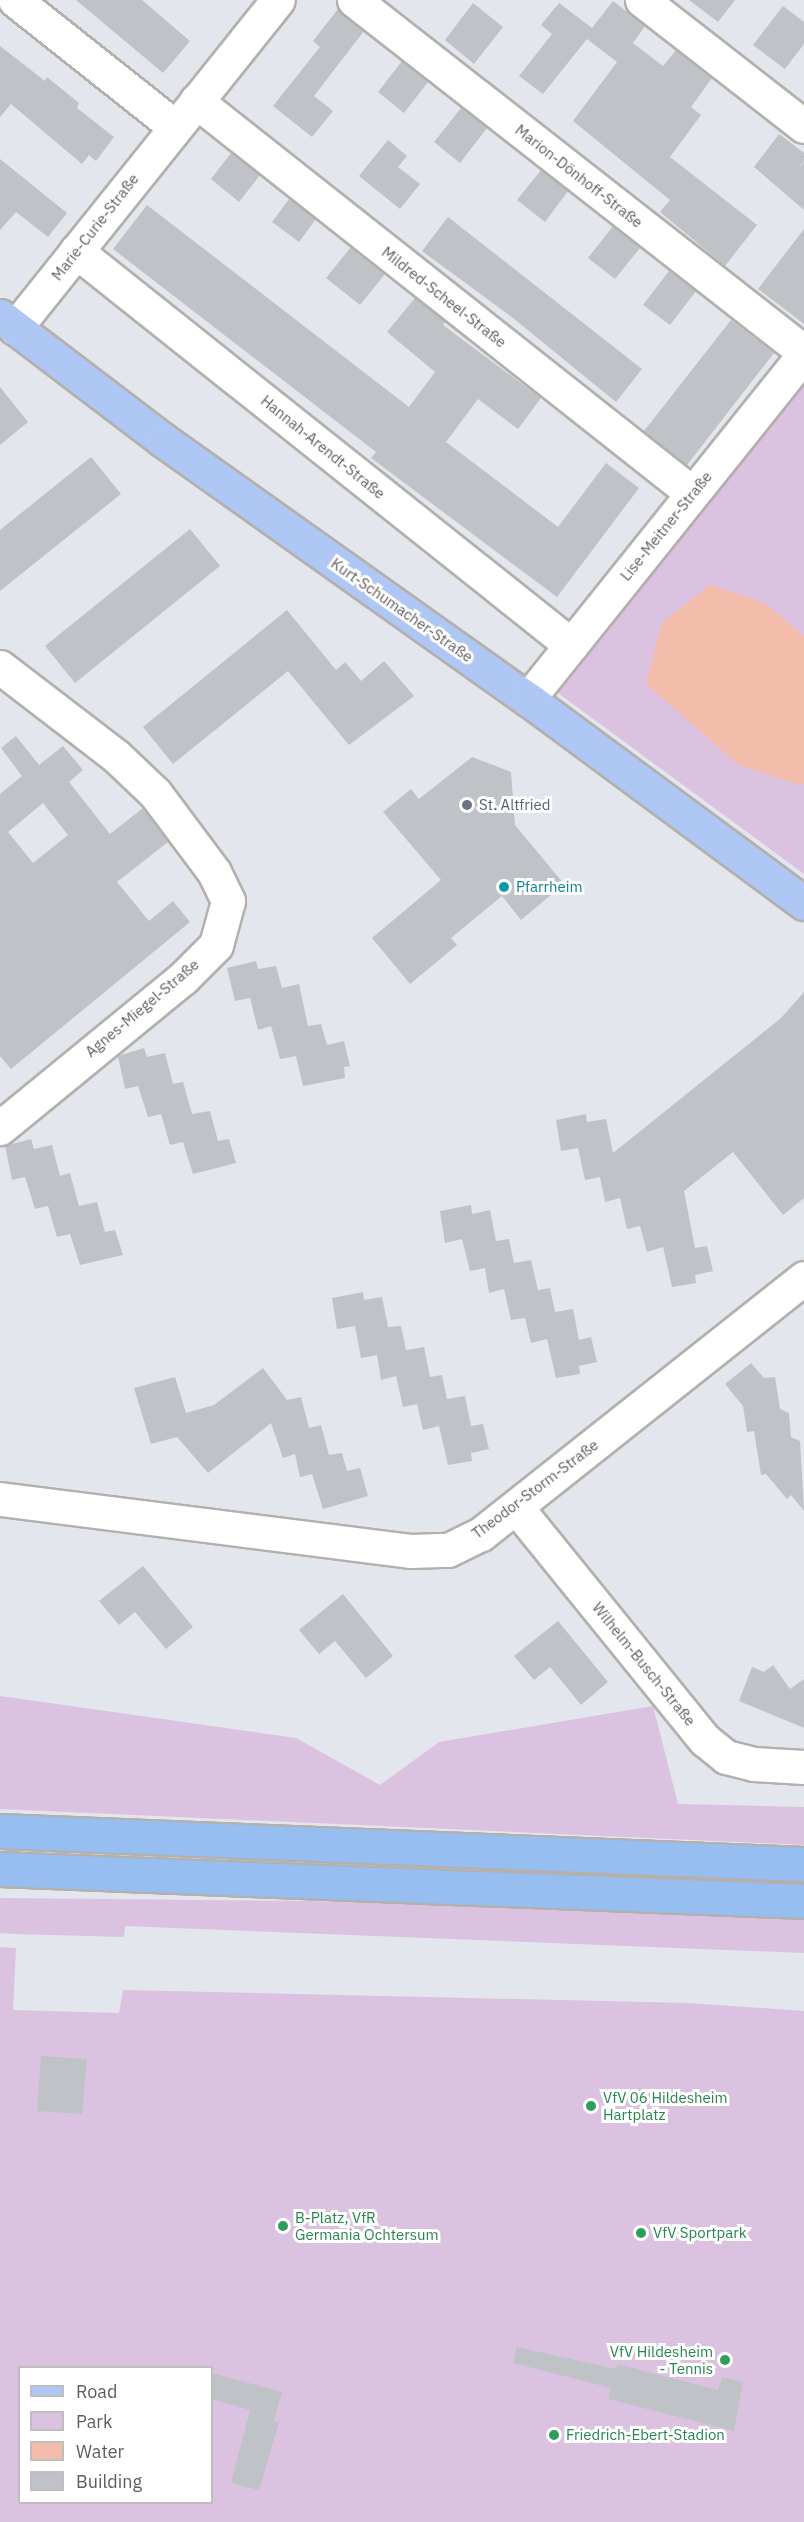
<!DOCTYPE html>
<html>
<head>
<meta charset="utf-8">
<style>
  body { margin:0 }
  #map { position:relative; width:804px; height:2522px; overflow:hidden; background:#e3e6ec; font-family:"IBM Plex Sans",sans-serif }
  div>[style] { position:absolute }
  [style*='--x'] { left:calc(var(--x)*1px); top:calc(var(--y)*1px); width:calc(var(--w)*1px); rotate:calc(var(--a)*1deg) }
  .green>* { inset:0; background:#dbc2e0 }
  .water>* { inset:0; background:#f4bcaa }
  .building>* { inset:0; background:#bfc3c7 }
  .roads { filter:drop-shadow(2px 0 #b3b0ae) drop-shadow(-2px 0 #b3b0ae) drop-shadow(0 2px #b3b0ae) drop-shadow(0 -2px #b3b0ae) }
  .minor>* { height:33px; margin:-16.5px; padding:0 16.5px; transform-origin:16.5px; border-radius:16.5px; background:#fff }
  .major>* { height:33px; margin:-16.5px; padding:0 16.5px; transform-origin:16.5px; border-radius:16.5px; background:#afc7f5 }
  .highway>* { height:33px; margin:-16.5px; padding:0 16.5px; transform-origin:16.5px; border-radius:16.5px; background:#96bef0 }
  .dots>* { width:16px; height:16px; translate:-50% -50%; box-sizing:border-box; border:3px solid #fff; border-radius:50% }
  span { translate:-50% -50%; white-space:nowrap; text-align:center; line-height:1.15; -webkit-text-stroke:6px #fff; paint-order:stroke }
  .street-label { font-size:15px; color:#615d5b }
  .worship-label { font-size:15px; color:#5b616d }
  .left { translate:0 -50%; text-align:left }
  .culture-label { font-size:15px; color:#0d838f }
  .leisure-label { font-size:15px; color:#27864d }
  .right { translate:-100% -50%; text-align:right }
  .legend { position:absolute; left:18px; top:2366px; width:195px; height:138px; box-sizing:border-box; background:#fff; border:2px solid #c0bebd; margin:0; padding:8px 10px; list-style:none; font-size:18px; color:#615d5b }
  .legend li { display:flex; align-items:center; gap:12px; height:30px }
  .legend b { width:30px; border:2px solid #c0bebd }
</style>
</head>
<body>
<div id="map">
  <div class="green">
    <div style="clip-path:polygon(804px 375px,804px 874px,554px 690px)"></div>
    <div style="clip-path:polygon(0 1696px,296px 1738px,380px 1785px,439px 1742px,653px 1706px,678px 1804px,804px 1807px,804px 1845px,0 1809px)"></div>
    <div style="clip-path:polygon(0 1898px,312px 1901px,804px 1917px,804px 1953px,125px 1926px,124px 1937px,15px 1934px,0 1933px)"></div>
    <div style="clip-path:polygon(evenodd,0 1947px,16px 1948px,13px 2010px,119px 2013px,123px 1990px,689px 2003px,804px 2011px,804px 2522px,0 2522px,0 1947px,20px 2368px,212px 2368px,212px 2502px,20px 2502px,20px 2368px)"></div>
  </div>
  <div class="water">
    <div style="clip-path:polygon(710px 585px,765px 603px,804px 636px,804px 783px,801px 785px,739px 765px,646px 684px,662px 623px)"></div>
  </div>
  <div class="building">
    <div style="clip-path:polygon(76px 0,142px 0,190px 41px,163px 73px)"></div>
    <div style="clip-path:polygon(689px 0,735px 0,718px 22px)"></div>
    <div style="clip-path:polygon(613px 1px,645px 26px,633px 43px,663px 66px,676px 50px,712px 78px,691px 107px,701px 115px,670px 157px,757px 225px,725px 266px,660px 212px,670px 200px,573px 121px,617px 62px,587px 39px,543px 94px,519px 76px,552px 34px,541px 25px,559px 3px,592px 28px)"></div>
    <div style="clip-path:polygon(473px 3px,503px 27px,474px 64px,445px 40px)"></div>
    <div style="clip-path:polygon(783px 6px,804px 22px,804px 44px,785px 69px,753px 45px)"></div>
    <div style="clip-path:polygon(338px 9px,364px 31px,314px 96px,333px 111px,312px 137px,273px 106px,320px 47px,313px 41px)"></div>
    <div style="clip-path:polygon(0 46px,45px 81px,47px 77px,79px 103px,77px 108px,114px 137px,96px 161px,89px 155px,82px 164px,11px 104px,0 117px)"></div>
    <div style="clip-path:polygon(402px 61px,428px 82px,404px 113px,378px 92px)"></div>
    <div style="clip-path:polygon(461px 108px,487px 128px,460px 163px,434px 142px)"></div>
    <div style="clip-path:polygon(779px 134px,804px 153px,804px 161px,796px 171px,804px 162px,804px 210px,754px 167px)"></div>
    <div style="clip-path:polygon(388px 140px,407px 156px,398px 167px,420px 184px,400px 209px,359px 176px)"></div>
    <div style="clip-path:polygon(231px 153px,260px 175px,239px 202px,211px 179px)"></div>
    <div style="clip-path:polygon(0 159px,67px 213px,48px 237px,16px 212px,0 230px)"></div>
    <div style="clip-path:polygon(541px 170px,568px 191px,545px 222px,517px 200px)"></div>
    <div style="clip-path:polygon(289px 199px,316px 219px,299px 242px,272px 222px)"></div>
    <div style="clip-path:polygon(147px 205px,409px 407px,435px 372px,387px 332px,415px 298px,445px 322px,443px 325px,541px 398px,518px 429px,478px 399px,446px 442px,558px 527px,606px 463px,639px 488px,557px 597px,371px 458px,376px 452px,113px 249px)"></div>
    <div style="clip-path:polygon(448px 217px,642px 369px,616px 402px,513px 318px,422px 251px)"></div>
    <div style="clip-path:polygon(613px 226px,640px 248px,615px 279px,588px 258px)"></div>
    <div style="clip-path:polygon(804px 229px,804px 324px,758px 289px)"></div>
    <div style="clip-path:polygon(351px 247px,385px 274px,360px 305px,326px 278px)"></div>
    <div style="clip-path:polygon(669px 271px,696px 291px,670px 325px,643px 305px)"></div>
    <div style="clip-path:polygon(731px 320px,774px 353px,687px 465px,644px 431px)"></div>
    <div style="clip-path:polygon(0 387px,28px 422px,0 445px)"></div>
    <div style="clip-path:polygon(91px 457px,121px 494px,0 591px,0 530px)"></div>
    <div style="clip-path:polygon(190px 529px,220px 566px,75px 683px,45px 646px)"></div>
    <div style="clip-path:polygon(287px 610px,336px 670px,345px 662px,361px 681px,384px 661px,414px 696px,349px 745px,288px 671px,173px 764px,143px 727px)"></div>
    <div style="clip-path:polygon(evenodd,16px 736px,39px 765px,63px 746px,83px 770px,69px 782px,110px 834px,143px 808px,168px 842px,117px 882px,149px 921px,173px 901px,190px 922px,11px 1069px,0 1056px,0 794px,22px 776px,1px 748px,16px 736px,43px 803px,68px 835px,33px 863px,8px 832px,43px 803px)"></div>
    <div style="clip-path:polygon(472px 757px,511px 772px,515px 825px,564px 884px,521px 920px,502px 896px,451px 938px,457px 945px,410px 984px,372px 938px,441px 880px,383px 812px,411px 789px,419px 799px)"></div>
    <div style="clip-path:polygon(256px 961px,258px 969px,276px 966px,282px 988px,299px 984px,308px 1026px,321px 1024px,327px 1045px,344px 1041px,350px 1066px,344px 1067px,345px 1078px,303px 1086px,296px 1056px,280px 1059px,271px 1026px,258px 1030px,250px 998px,235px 1001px,227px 968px)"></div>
    <div style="clip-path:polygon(804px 992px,804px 1198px,783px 1215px,733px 1152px,684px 1191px,695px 1248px,707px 1246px,713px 1271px,695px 1275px,696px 1283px,672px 1287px,663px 1247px,647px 1252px,640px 1226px,627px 1229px,620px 1198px,605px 1202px,600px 1177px,585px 1180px,578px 1148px,561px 1151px,556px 1120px,586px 1114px,587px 1122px,606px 1119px,613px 1153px,781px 1018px)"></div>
    <div style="clip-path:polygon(144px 1048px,147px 1057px,165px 1053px,173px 1084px,183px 1082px,192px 1114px,210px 1111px,218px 1141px,229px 1139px,236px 1163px,193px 1174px,183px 1142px,170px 1145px,161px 1114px,148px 1117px,138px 1086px,125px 1089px,118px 1056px)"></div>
    <div style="clip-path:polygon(31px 1139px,34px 1149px,52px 1145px,60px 1176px,70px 1173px,79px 1206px,97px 1202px,105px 1232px,115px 1230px,123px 1255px,80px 1265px,70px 1234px,57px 1237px,48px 1206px,35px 1209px,25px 1177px,12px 1180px,5px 1146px)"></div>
    <div style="clip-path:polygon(471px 1205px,472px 1214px,490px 1210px,496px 1241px,509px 1239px,514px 1263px,531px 1260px,538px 1290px,550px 1288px,555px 1312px,573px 1309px,579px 1340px,591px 1337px,597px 1362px,579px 1366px,580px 1374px,556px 1378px,547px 1339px,531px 1343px,525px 1318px,511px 1320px,504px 1289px,489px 1293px,485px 1268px,470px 1271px,462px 1239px,445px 1243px,440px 1211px)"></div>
    <div style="clip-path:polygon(363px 1292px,364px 1300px,382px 1297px,388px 1327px,401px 1326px,406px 1350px,424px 1347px,430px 1377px,442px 1375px,447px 1399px,465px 1396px,471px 1426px,483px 1424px,489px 1449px,471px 1453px,472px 1461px,448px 1465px,439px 1426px,423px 1430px,417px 1404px,403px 1407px,396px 1376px,381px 1380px,377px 1355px,361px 1358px,355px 1326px,337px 1329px,332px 1298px)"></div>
    <div style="clip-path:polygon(751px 1363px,764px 1378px,775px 1377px,780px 1409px,789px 1413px,791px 1437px,800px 1441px,804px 1511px,791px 1495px,787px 1499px,766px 1474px,761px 1475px,754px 1431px,747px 1432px,743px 1406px,725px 1384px)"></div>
    <div style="clip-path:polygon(263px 1368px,287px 1400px,301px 1397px,309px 1428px,321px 1425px,329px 1455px,342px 1453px,347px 1471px,360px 1468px,368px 1496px,323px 1509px,312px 1474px,300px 1477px,295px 1454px,283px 1458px,271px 1423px,208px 1473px,177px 1437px,151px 1444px,134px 1388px,175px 1377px,186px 1413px,214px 1405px)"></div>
    <div style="clip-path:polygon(143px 1566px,193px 1627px,166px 1649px,135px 1612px,119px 1625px,99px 1601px)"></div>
    <div style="clip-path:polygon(343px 1594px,393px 1656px,366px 1678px,335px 1641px,319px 1654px,299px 1630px)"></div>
    <div style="clip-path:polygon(558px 1621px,608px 1682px,581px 1705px,550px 1667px,534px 1680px,514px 1656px)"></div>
    <div style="clip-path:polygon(773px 1665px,790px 1689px,804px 1679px,804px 1728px,739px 1701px,752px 1667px,764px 1672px)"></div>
    <div style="clip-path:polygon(41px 2056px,87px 2059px,82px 2114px,37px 2111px)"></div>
    <div style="clip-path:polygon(517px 2347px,616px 2369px,617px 2364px,718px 2390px,722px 2377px,743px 2382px,734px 2431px,608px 2399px,611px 2388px,513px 2363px)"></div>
    <div style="clip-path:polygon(212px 2373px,282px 2392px,274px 2421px,279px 2422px,259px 2490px,231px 2483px,250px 2410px,212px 2399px)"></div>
  </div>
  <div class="roads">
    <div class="minor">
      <div style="--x:15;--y:0;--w:204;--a:38.4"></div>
      <div style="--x:354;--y:0;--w:571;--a:38.03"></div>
      <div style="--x:642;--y:0;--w:205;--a:37.9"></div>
      <div style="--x:196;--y:101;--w:632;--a:38.32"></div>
      <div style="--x:76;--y:251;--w:633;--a:38.52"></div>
      <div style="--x:15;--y:328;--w:420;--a:-51.3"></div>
      <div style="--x:0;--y:667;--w:146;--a:37.5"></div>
      <div style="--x:116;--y:756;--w:54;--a:43.5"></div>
      <div style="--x:155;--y:793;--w:99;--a:53.2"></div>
      <div style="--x:214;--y:872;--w:32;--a:64"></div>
      <div style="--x:228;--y:901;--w:46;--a:105.3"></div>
      <div style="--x:216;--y:945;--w:47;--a:135"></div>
      <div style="--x:183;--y:978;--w:237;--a:140.7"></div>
      <div style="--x:528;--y:699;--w:442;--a:-51.3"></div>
      <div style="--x:0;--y:1499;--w:413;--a:7.2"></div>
      <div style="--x:410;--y:1551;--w:38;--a:-2"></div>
      <div style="--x:448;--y:1550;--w:37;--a:-26"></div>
      <div style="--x:481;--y:1534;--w:412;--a:-38.4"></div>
      <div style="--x:516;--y:1507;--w:300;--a:51"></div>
      <div style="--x:705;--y:1740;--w:27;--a:39"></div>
      <div style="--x:726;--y:1757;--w:29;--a:14"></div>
      <div style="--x:754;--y:1764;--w:50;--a:3.4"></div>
    </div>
    <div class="major">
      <div style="--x:0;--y:316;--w:205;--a:37.3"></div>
      <div style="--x:163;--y:440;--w:448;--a:35.4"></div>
      <div style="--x:528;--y:699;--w:343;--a:36.5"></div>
    </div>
    <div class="highway">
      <div style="--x:0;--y:1831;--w:805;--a:2.35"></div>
      <div style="--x:0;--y:1869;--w:805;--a:2.28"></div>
    </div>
  </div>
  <div class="dots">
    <div style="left:467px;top:805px;background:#6b7280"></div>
    <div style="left:504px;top:887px;background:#0f9aa8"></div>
    <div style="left:591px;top:2106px;background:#2e9e5b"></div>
    <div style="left:283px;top:2226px;background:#2e9e5b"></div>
    <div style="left:641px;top:2233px;background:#2e9e5b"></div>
    <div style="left:725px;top:2360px;background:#2e9e5b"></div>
    <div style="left:554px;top:2435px;background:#2e9e5b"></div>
  </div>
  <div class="street-label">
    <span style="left:579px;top:176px;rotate:38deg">Marion-Dönhoff-Straße</span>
    <span style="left:95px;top:227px;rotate:-52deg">Marie-Curie-Straße</span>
    <span style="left:444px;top:297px;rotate:38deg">Mildred-Scheel-Straße</span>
    <span style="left:323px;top:447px;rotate:39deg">Hannah-Arendt-Straße</span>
    <span style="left:666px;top:526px;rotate:-51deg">Lise-Meitner-Straße</span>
    <span style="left:402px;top:610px;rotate:35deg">Kurt-Schumacher-Straße</span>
    <span style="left:142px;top:1008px;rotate:-40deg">Agnes-Miegel-Straße</span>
    <span style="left:535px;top:1489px;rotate:-37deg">Theodor-Storm-Straße</span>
    <span style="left:644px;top:1664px;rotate:51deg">Wilhelm-Busch-Straße</span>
  </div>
  <div class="worship-label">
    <span class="left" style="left:479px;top:805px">St. Altfried</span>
  </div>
  <div class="culture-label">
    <span class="left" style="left:516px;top:887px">Pfarrheim</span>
  </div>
  <div class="leisure-label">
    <span class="left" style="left:603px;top:2106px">VfV 06 Hildesheim<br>Hartplatz</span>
    <span class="left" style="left:295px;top:2226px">B-Platz, VfR<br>Germania Ochtersum</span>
    <span class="left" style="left:653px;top:2233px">VfV Sportpark</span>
    <span class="right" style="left:713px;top:2360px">VfV Hildesheim<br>- Tennis</span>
    <span class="left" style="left:566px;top:2435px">Friedrich-Ebert-Stadion</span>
  </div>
  <ul class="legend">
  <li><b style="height:8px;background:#afc7f5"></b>Road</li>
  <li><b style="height:16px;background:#dbc2e0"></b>Park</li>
  <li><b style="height:16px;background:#f4bcaa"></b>Water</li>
  <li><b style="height:16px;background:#bfc3c7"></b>Building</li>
  </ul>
</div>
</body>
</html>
